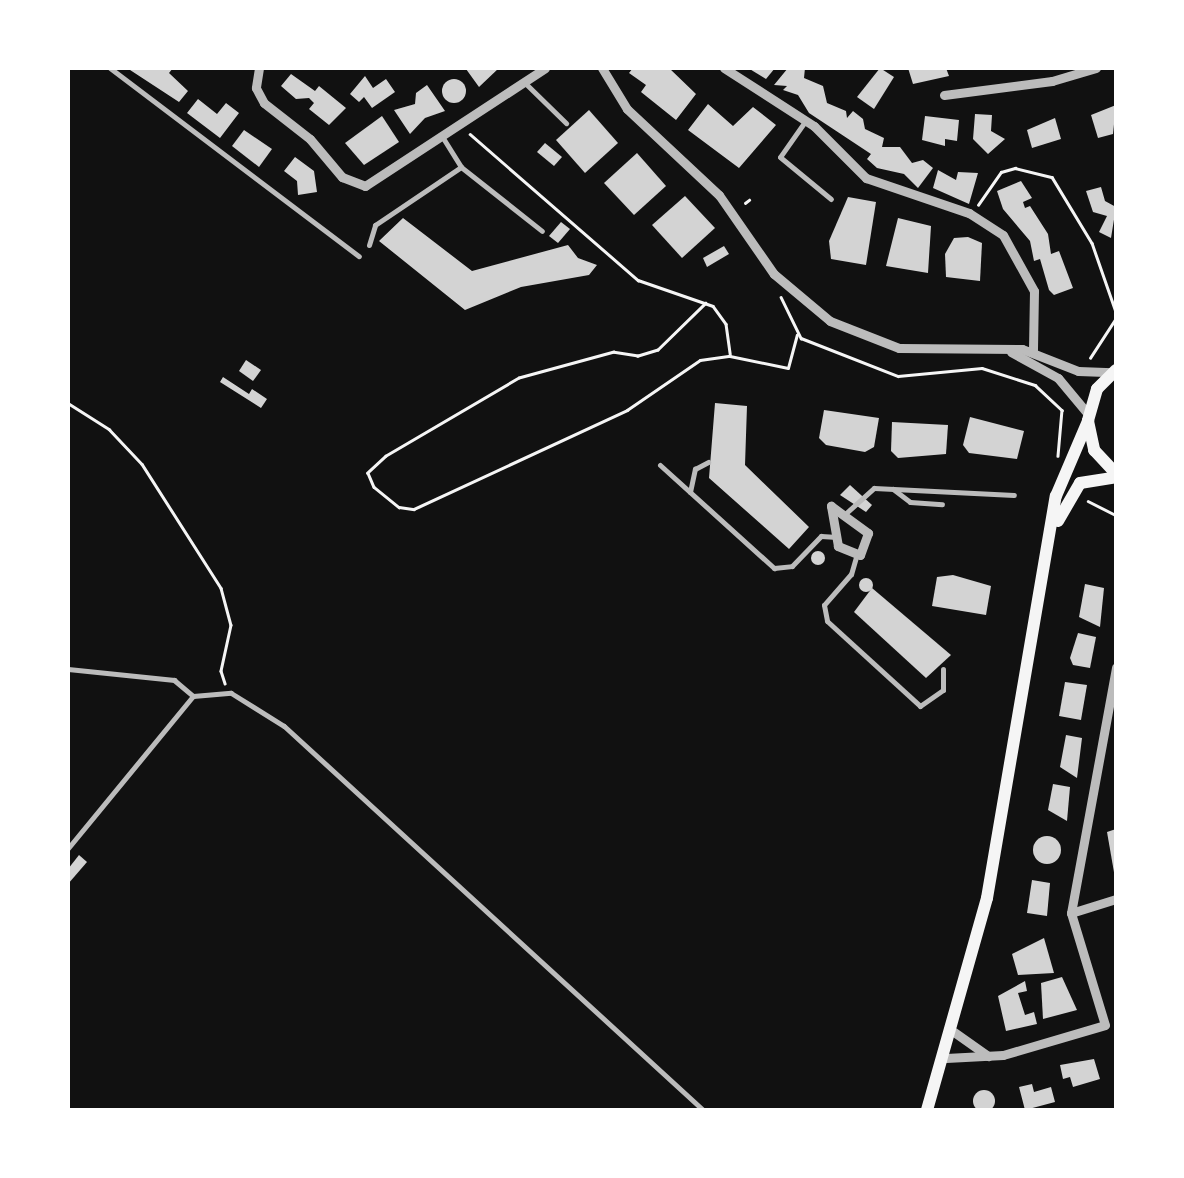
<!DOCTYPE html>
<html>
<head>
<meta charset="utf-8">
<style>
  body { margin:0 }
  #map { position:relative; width:1184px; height:1178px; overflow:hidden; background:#111; font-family:Commissioner,sans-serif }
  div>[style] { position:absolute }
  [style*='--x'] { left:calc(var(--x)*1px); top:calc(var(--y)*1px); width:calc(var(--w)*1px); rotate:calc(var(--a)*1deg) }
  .building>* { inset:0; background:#d3d3d3 }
  .round { border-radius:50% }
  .path>* { height:2.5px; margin:-1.25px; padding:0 1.25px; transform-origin:1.25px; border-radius:1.25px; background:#f5f5f5 }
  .service>* { height:5px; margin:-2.5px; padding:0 2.5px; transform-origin:2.5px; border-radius:2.5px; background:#bcbcbc }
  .minor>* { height:9px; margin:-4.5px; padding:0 4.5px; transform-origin:4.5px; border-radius:4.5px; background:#bcbcbc }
  .secondary>* { height:12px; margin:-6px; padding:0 6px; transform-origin:6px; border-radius:6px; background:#f5f5f5 }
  span { translate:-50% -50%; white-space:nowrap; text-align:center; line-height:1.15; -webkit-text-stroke:10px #fff; paint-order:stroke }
  .frame { position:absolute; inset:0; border:70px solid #fff; pointer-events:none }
</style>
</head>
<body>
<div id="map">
  <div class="building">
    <div style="clip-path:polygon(127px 68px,173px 68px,169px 73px,188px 91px,179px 102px)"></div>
    <div style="clip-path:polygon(499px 68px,479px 87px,466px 69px,508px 68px)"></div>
    <div style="clip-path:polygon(633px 68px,669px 68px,696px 94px,676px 120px,641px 92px,646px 85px,629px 73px)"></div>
    <div style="clip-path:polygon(748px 68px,775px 68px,766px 79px)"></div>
    <div style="clip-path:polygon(788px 68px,805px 68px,804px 78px,823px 86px,827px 103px,846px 111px,847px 118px,853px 111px,863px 119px,865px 129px,884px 138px,882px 147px,900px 147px,912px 163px,923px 160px,933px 168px,918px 188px,904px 174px,877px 168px,867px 159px,871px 154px,809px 113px,798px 95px,783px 90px,787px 86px,774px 85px)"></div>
    <div style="clip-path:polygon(880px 68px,894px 77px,874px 109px,857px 97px)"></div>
    <div style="clip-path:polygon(908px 68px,946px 68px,949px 76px,913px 84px)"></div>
    <div style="clip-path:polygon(291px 74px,315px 91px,319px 86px,346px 108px,329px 125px,309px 109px,314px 103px,309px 98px,296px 99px,281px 86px)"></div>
    <div style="clip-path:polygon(365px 76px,373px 88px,386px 79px,395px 92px,372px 108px,364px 97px,359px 102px,350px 94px)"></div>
    <div class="round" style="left:442px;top:79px;width:24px;height:24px"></div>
    <div style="clip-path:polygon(427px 85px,445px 111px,425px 118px,410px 134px,394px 110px,415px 104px,416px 93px)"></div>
    <div style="clip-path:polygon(198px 99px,217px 114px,226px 103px,239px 113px,220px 138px,187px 113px)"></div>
    <div style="clip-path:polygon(708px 104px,733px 126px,753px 107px,776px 125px,739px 168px,688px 130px)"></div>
    <div style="clip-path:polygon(1116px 105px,1113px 134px,1098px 138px,1091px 115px)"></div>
    <div style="clip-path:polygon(589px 110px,618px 143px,585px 173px,556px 140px)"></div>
    <div style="clip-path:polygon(975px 114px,992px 115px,991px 131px,1005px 139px,988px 154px,973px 139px)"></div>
    <div style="clip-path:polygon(382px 116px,399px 142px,364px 165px,345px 143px)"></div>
    <div style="clip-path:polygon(925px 116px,959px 120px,957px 141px,945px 139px,945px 146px,922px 140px)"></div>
    <div style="clip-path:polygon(1055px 118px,1061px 139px,1032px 148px,1027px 130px)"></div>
    <div style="clip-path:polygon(244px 130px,272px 149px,259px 167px,232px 146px)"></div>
    <div style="clip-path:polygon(545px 143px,562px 157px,554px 166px,537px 152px)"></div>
    <div style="clip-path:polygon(637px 153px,666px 186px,634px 215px,604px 183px)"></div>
    <div style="clip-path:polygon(295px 157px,314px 171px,317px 192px,298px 195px,297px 181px,284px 171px)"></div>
    <div style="clip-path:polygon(938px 170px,956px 180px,958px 172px,978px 173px,969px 204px,933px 188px)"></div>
    <div style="clip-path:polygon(1021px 181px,1032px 198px,1023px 202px,1025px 208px,1030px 206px,1048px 234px,1051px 254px,1059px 251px,1073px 288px,1054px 295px,1049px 290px,1040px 259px,1034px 261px,1030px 241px,1003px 209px,997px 191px)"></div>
    <div style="clip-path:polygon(1101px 187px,1105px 201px,1116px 207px,1111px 238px,1099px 232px,1107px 216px,1093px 212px,1086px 191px)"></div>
    <div style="clip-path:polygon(685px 196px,715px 228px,682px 258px,652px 225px)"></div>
    <div style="clip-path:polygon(848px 197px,876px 202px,866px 265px,831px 259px,829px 241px)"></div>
    <div style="clip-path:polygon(403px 218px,472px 271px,568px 245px,578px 258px,597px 265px,589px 275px,521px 287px,465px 310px,379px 241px)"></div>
    <div style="clip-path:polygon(898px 218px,931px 226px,928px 273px,886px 266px)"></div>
    <div style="clip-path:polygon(561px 222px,570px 229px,558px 243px,549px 236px)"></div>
    <div style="clip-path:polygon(968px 237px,982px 243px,980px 281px,946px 277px,945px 254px,954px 238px)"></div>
    <div style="clip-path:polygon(724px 246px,729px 254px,707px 267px,703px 258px)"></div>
    <div style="clip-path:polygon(246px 360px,261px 370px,253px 381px,239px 371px)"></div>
    <div style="clip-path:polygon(223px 377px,249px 394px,252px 389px,267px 399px,261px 408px,220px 382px)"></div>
    <div style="clip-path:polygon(715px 403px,747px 406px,745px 465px,809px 527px,789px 549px,709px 478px)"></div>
    <div style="clip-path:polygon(824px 410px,879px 418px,874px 447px,865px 452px,826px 445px,819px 438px)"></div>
    <div style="clip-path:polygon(970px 417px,1024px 431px,1017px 459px,969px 453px,963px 445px)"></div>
    <div style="clip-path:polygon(892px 422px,948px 425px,946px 454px,898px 458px,891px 451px)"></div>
    <div style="clip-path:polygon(850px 485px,872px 505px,866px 512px,840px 495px)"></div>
    <div class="round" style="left:811px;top:551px;width:14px;height:14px"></div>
    <div style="clip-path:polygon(953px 575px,991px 586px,986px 615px,932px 606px,937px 577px)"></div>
    <div class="round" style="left:859px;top:578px;width:14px;height:14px"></div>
    <div style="clip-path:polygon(1085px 584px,1104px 588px,1100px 627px,1079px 617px)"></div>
    <div style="clip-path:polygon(872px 588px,951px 655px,926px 678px,854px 612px)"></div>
    <div style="clip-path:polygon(1078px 633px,1096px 637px,1090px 668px,1073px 665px,1070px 658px)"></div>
    <div style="clip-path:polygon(1065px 682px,1087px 685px,1081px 720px,1059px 716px)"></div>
    <div style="clip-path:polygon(1066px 735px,1082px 738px,1077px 778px,1060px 767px)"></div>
    <div style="clip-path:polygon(1053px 784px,1070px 787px,1067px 821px,1048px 810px)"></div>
    <div style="clip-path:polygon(1116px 829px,1116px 878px,1115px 878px,1107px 832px)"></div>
    <div class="round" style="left:1033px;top:836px;width:28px;height:28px"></div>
    <div style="clip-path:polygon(79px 855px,87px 862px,68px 884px,68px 869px)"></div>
    <div style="clip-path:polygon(1032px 880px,1050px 883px,1047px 916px,1027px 913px)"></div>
    <div style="clip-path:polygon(1044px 938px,1054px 973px,1018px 975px,1012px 954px)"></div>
    <div style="clip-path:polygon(1062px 977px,1077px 1010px,1043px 1019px,1041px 983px)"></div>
    <div style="clip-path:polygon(1025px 981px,1027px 991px,1018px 993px,1025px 1015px,1034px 1012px,1037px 1024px,1006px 1031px,998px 996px)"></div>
    <div style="clip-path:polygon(1094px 1059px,1100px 1079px,1073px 1087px,1070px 1077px,1063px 1079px,1060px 1065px)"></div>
    <div style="clip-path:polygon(1032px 1084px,1034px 1092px,1051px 1087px,1055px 1102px,1025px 1110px,1019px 1087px)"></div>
    <div class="round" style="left:973px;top:1090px;width:22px;height:22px"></div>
  </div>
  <div class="path">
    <div style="--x:470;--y:134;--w:223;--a:41"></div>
    <div style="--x:638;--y:280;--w:79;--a:19.1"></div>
    <div style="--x:713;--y:306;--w:22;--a:54"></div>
    <div style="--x:726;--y:324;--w:30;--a:82"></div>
    <div style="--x:745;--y:203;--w:5;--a:-37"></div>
    <div style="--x:978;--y:205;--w:40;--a:-55.1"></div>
    <div style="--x:1001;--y:172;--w:15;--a:-16"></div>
    <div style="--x:1015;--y:168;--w:38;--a:14"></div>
    <div style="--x:1052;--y:177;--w:77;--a:58.8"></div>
    <div style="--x:1092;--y:243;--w:73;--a:70.8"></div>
    <div style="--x:781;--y:297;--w:46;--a:64"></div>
    <div style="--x:801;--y:338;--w:104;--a:21.4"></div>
    <div style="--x:898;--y:376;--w:84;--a:-5.4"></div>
    <div style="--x:982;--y:368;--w:56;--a:17.8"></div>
    <div style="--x:1035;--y:385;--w:37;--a:43"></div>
    <div style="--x:1062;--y:410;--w:46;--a:95"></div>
    <div style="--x:706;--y:303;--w:67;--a:135.6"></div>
    <div style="--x:658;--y:350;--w:21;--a:163"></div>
    <div style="--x:638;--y:356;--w:24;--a:-171"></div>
    <div style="--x:614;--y:352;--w:98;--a:164.7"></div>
    <div style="--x:519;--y:378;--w:154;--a:149.6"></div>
    <div style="--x:386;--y:456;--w:25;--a:137"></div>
    <div style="--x:368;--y:473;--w:15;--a:67"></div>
    <div style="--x:374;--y:487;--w:32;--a:39"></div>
    <div style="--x:399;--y:507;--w:15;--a:8"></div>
    <div style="--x:414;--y:509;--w:235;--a:-24.9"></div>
    <div style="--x:627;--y:410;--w:88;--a:-34.4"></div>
    <div style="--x:700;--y:360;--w:30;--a:-8"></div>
    <div style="--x:730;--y:356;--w:59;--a:11.7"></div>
    <div style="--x:788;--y:368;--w:34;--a:-75"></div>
    <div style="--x:1090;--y:358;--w:48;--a:-57"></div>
    <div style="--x:68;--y:403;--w:49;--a:32.4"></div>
    <div style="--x:109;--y:429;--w:48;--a:46.7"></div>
    <div style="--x:142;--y:464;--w:147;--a:57.5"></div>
    <div style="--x:221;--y:588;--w:38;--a:75"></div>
    <div style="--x:231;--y:625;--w:47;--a:102.3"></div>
    <div style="--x:221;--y:671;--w:13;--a:72"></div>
    <div style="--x:1088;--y:501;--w:31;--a:27"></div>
  </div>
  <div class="service">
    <div style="--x:110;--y:68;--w:312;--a:37.1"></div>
    <div style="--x:524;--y:82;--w:59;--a:44.3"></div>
    <div style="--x:806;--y:120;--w:45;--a:125.1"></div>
    <div style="--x:780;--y:157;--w:66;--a:39.5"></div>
    <div style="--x:443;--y:138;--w:34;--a:58"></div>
    <div style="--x:461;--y:167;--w:103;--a:38.3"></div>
    <div style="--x:369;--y:245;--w:21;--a:-73"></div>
    <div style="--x:375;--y:225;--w:104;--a:-34"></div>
    <div style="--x:660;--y:465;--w:154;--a:42.1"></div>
    <div style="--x:774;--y:568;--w:18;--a:-6"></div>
    <div style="--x:792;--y:566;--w:42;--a:-46"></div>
    <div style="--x:821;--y:536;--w:16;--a:4"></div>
    <div style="--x:893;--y:489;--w:21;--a:37"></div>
    <div style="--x:910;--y:502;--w:32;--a:4"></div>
    <div style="--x:690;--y:492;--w:24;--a:-78"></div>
    <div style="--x:695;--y:469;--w:15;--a:-28"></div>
    <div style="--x:845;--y:514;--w:39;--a:-42"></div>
    <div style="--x:874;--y:488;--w:140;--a:2.9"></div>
    <div style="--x:856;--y:557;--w:18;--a:106"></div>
    <div style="--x:851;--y:574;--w:41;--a:131.1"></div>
    <div style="--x:824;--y:605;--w:16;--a:79"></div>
    <div style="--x:827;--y:621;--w:126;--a:42.4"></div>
    <div style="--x:920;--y:706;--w:28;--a:-35"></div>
    <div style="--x:943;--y:690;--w:21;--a:-90"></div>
    <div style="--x:68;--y:669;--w:107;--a:5.9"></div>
    <div style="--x:174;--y:680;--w:25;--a:40"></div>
    <div style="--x:193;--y:696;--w:197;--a:129.4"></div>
    <div style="--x:193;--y:696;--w:38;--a:-5"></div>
    <div style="--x:231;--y:693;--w:62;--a:31.9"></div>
    <div style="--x:284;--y:726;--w:568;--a:42.5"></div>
  </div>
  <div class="minor">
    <div style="--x:259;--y:68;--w:20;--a:99"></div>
    <div style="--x:256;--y:88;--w:17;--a:62"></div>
    <div style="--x:264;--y:103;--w:58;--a:38"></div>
    <div style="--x:310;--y:139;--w:50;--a:49.9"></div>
    <div style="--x:342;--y:177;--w:25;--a:21"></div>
    <div style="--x:365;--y:186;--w:215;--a:-33.2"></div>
    <div style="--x:602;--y:68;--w:48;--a:58.6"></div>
    <div style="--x:627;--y:109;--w:126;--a:43.1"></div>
    <div style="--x:719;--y:195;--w:96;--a:55.2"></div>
    <div style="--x:774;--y:274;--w:73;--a:40"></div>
    <div style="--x:830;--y:321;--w:74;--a:21.4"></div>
    <div style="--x:899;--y:348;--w:123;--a:0.5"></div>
    <div style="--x:1022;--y:349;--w:60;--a:21.4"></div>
    <div style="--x:1078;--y:371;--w:34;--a:2"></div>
    <div style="--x:724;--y:68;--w:107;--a:32.8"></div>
    <div style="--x:814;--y:126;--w:74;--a:45"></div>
    <div style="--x:866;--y:178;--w:109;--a:18.8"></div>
    <div style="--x:969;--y:213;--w:40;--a:32.9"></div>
    <div style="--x:1003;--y:235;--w:64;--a:61"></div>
    <div style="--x:1034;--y:291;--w:60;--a:91"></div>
    <div style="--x:944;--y:95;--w:109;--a:-7.4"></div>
    <div style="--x:1052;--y:81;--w:46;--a:-16.5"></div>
    <div style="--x:1011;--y:352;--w:54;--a:29"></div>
    <div style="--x:1058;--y:378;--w:47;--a:50.2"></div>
    <div style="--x:831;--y:506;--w:46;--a:36.1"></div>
    <div style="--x:868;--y:533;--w:23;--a:110"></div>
    <div style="--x:860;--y:555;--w:24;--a:-158"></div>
    <div style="--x:838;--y:546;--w:41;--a:-99.9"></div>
    <div style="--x:1071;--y:913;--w:47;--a:-17.3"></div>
    <div style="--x:954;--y:1032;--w:42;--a:35.2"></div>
    <div style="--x:946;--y:1058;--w:57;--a:-3"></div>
    <div style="--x:1003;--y:1055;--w:106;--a:-16.4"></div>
    <div style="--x:1105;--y:1025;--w:117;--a:-106.9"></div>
    <div style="--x:1071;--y:913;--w:250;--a:-79.6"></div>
  </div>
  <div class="secondary">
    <div style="--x:1116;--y:370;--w:27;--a:135"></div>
    <div style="--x:1097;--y:389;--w:33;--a:106"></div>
    <div style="--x:1088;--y:421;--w:30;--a:78"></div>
    <div style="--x:1094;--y:450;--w:33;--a:47"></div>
    <div style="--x:1058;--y:521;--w:44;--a:-59.9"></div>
    <div style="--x:1080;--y:483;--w:36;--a:-9"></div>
    <div style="--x:927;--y:1110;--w:220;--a:-74.2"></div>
    <div style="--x:987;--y:898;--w:408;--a:-80.3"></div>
    <div style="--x:1056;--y:496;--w:82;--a:-66.9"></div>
  </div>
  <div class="frame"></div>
</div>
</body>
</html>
